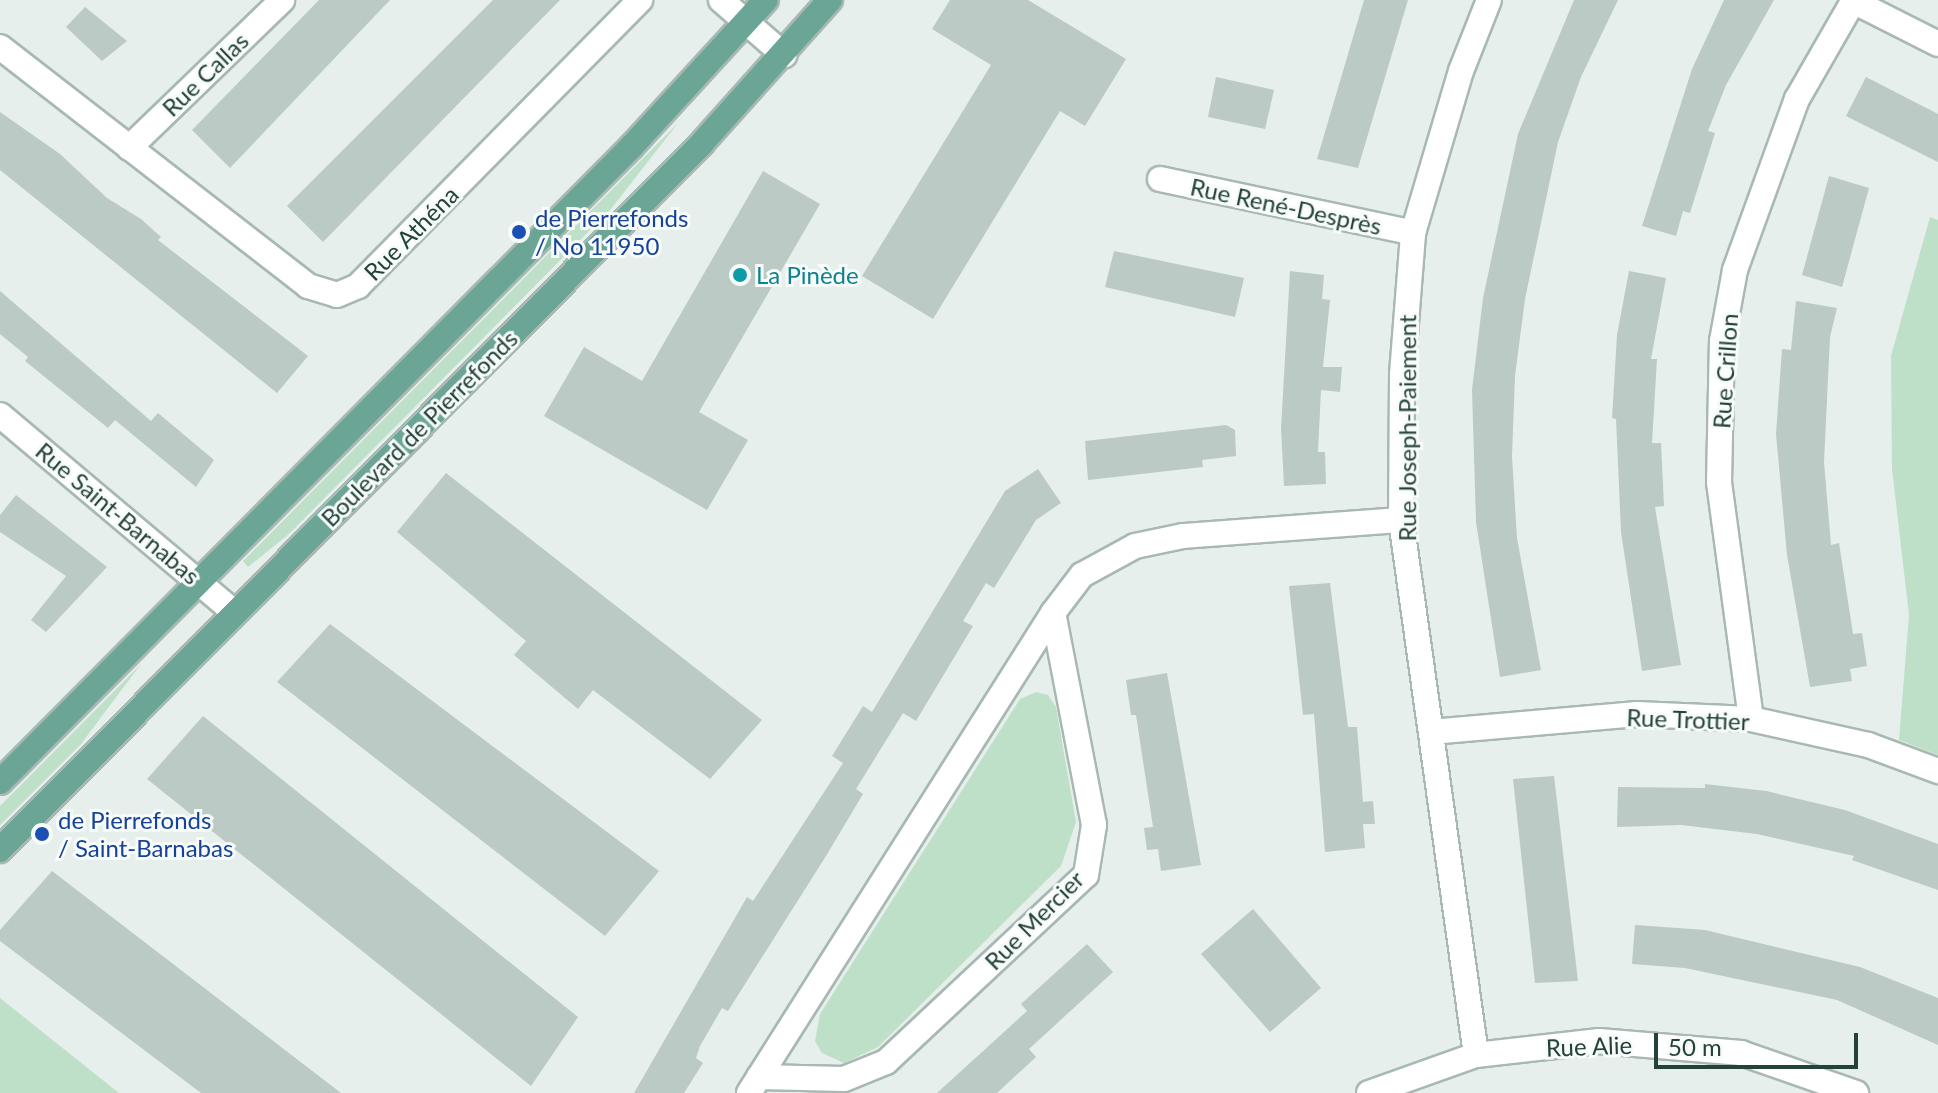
<!DOCTYPE html>
<html>
<head>
<meta charset="utf-8">
<style>
  body { margin:0 }
  #map { position:relative; width:1938px; height:1093px; overflow:hidden; background:#e6efeb; font-family:Lato,sans-serif }
  div>[style] { position:absolute }
  [style*='--x'] { left:calc(var(--x)*1px); top:calc(var(--y)*1px); width:calc(var(--w)*1px); rotate:calc(var(--a)*1deg) }
  .green>* { inset:0; background:#bfe0c8 }
  .building>* { inset:0; background:#bbcac4 }
  .roads { filter:drop-shadow(2px 0 #a8b8b2) drop-shadow(-2px 0 #a8b8b2) drop-shadow(0 2px #a8b8b2) drop-shadow(0 -2px #a8b8b2) }
  .minor>* { height:24px; margin:-12px; padding:0 12px; transform-origin:12px; border-radius:12px; background:#fff }
  .major>* { height:24px; margin:-12px; padding:0 12px; transform-origin:12px; border-radius:12px; background:#6aa596 }
  .dots>* { width:22px; height:22px; translate:-50% -50%; box-sizing:border-box; border:4px solid #f7fbf9; border-radius:50% }
  span { translate:-50% -50%; white-space:nowrap; text-align:center; line-height:1.15; -webkit-text-stroke:6px #f7fbf9; paint-order:stroke }
  .street-label { font-size:24px; color:#24423a }
  .transit-label { font-size:24px; color:#164399 }
  .left { translate:0 -50%; text-align:left }
  .culture-label { font-size:24px; color:#0d838f }
  .scale { position:absolute; left:1654px; top:1033px; width:204px; height:36px; box-sizing:border-box; border:4px solid #24423a; border-top:0; padding-left:10px; font-size:24px; line-height:28px; white-space:nowrap; color:#24423a; -webkit-text-stroke:6px #f7fbf9; paint-order:stroke }
</style>
</head>
<body>
<div id="map">
  <div class="green">
    <div style="clip-path:polygon(678px 123px,611px 209px,289px 534px,248px 567px,243px 561px)"></div>
    <div style="clip-path:polygon(1930px 217px,1938px 220px,1938px 755px,1899px 740px,1909px 615px,1892px 469px,1891px 356px)"></div>
    <div style="clip-path:polygon(141px 664px,81px 744px,0 825px,0 806px)"></div>
    <div style="clip-path:polygon(1036px 692px,1048px 695px,1056px 707px,1076px 822px,1061px 866px,878px 1047px,844px 1063px,822px 1053px,815px 1041px,820px 1014px,1020px 699px)"></div>
    <div style="clip-path:polygon(0 998px,119px 1093px,0 1093px)"></div>
  </div>
  <div class="building">
    <div style="clip-path:polygon(319px 0,390px 0,230px 168px,192px 130px)"></div>
    <div style="clip-path:polygon(493px 0,560px 0,323px 242px,287px 206px)"></div>
    <div style="clip-path:polygon(950px 0,1028px 0,1126px 59px,1085px 126px,1060px 111px,933px 319px,862px 276px,991px 65px,932px 29px)"></div>
    <div style="clip-path:polygon(1364px 0,1408px 0,1358px 168px,1317px 159px)"></div>
    <div style="clip-path:polygon(1574px 0,1618px 0,1581px 77px,1558px 142px,1525px 299px,1515px 376px,1512px 456px,1517px 538px,1541px 670px,1500px 677px,1476px 522px,1472px 390px,1483px 298px,1518px 134px)"></div>
    <div style="clip-path:polygon(1724px 0,1774px 0,1726px 85px,1708px 131px,1715px 133px,1690px 213px,1683px 211px,1676px 236px,1642px 226px,1692px 69px)"></div>
    <div style="clip-path:polygon(85px 7px,127px 41px,102px 61px,66px 27px)"></div>
    <div style="clip-path:polygon(1216px 77px,1274px 90px,1265px 129px,1208px 117px)"></div>
    <div style="clip-path:polygon(1866px 77px,1938px 114px,1938px 162px,1846px 116px)"></div>
    <div style="clip-path:polygon(0 112px,60px 154px,107px 198px,141px 219px,161px 237px,158px 240px,308px 356px,277px 393px,0 170px)"></div>
    <div style="clip-path:polygon(763px 171px,820px 204px,699px 412px,748px 440px,707px 510px,544px 416px,584px 347px,642px 381px)"></div>
    <div style="clip-path:polygon(1829px 176px,1869px 188px,1842px 287px,1802px 275px)"></div>
    <div style="clip-path:polygon(1114px 251px,1244px 278px,1235px 317px,1105px 287px)"></div>
    <div style="clip-path:polygon(1290px 271px,1324px 275px,1322px 299px,1330px 300px,1323px 367px,1342px 367px,1340px 392px,1321px 390px,1318px 452px,1325px 452px,1326px 484px,1284px 486px,1281px 428px)"></div>
    <div style="clip-path:polygon(1629px 271px,1666px 278px,1651px 359px,1657px 359px,1652px 443px,1661px 443px,1664px 506px,1655px 507px,1681px 665px,1642px 671px,1621px 532px,1616px 419px,1612px 418px,1617px 335px)"></div>
    <div style="clip-path:polygon(0 291px,151px 421px,158px 413px,214px 460px,196px 487px,115px 420px,108px 428px,25px 361px,28px 357px,0 334px)"></div>
    <div style="clip-path:polygon(1796px 301px,1837px 308px,1830px 337px,1824px 462px,1831px 545px,1839px 543px,1853px 634px,1862px 633px,1867px 666px,1850px 669px,1852px 681px,1810px 687px,1787px 555px,1776px 434px,1782px 349px,1791px 350px)"></div>
    <div style="clip-path:polygon(1226px 425px,1235px 430px,1236px 456px,1202px 460px,1203px 467px,1088px 480px,1085px 441px)"></div>
    <div style="clip-path:polygon(1038px 469px,1061px 503px,1036px 520px,994px 588px,986px 583px,963px 621px,973px 626px,916px 721px,903px 713px,856px 789px,863px 794px,826px 856px,728px 1011px,722px 1008px,700px 1046px,696px 1058px,703px 1063px,684px 1093px,634px 1093px,747px 897px,753px 901px,843px 763px,832px 756px,863px 706px,872px 712px,1005px 491px)"></div>
    <div style="clip-path:polygon(446px 473px,762px 720px,710px 779px,593px 690px,578px 709px,514px 655px,526px 641px,397px 532px)"></div>
    <div style="clip-path:polygon(16px 495px,107px 567px,46px 632px,31px 620px,66px 576px,0 532px,0 515px)"></div>
    <div style="clip-path:polygon(1330px 583px,1348px 727px,1357px 727px,1363px 802px,1373px 801px,1375px 824px,1363px 824px,1365px 848px,1325px 852px,1314px 714px,1303px 715px,1289px 586px)"></div>
    <div style="clip-path:polygon(330px 624px,659px 871px,605px 936px,277px 682px)"></div>
    <div style="clip-path:polygon(1167px 673px,1201px 865px,1161px 871px,1158px 849px,1147px 850px,1144px 828px,1153px 827px,1136px 715px,1131px 715px,1126px 680px)"></div>
    <div style="clip-path:polygon(203px 716px,578px 1017px,531px 1086px,147px 779px)"></div>
    <div style="clip-path:polygon(1554px 776px,1578px 981px,1535px 983px,1513px 779px)"></div>
    <div style="clip-path:polygon(1705px 784px,1766px 791px,1845px 810px,1938px 844px,1938px 890px,1852px 860px,1854px 856px,1757px 834px,1681px 825px,1617px 827px,1618px 787px,1705px 788px)"></div>
    <div style="clip-path:polygon(52px 871px,341px 1093px,201px 1093px,0 941px,0 930px)"></div>
    <div style="clip-path:polygon(1253px 909px,1321px 988px,1270px 1032px,1201px 954px)"></div>
    <div style="clip-path:polygon(1635px 925px,1705px 930px,1860px 967px,1938px 998px,1938px 1045px,1837px 1000px,1685px 968px,1632px 964px)"></div>
    <div style="clip-path:polygon(1087px 944px,1113px 972px,1029px 1049px,1036px 1057px,997px 1093px,937px 1093px,1027px 1011px,1021px 1004px)"></div>
  </div>
  <div class="roads">
    <div class="minor">
      <div style="--x:721;--y:0;--w:84;--a:41.1"></div>
      <div style="--x:1853;--y:1;--w:95;--a:26.8"></div>
      <div style="--x:0;--y:47;--w:390;--a:37.8"></div>
      <div style="--x:308;--y:286;--w:30;--a:17"></div>
      <div style="--x:337;--y:295;--w:23;--a:-23"></div>
      <div style="--x:358;--y:286;--w:402;--a:-45.4"></div>
      <div style="--x:129;--y:148;--w:213;--a:-44"></div>
      <div style="--x:1160;--y:179;--w:259;--a:12"></div>
      <div style="--x:0;--y:415;--w:307;--a:40.1"></div>
      <div style="--x:1751;--y:719;--w:239;--a:-97.7"></div>
      <div style="--x:1719;--y:482;--w:141;--a:-88.8"></div>
      <div style="--x:1722;--y:341;--w:72;--a:-79.6"></div>
      <div style="--x:1735;--y:270;--w:182;--a:-70.1"></div>
      <div style="--x:1797;--y:99;--w:114;--a:-60.1"></div>
      <div style="--x:1431;--y:732;--w:207;--a:-5"></div>
      <div style="--x:1637;--y:714;--w:114;--a:2.5"></div>
      <div style="--x:1751;--y:719;--w:120;--a:12.5"></div>
      <div style="--x:1868;--y:745;--w:75;--a:20.4"></div>
      <div style="--x:1476;--y:1055;--w:540;--a:-97.98"></div>
      <div style="--x:1401;--y:520;--w:146;--a:-89.6"></div>
      <div style="--x:1402;--y:374;--w:141;--a:-85.5"></div>
      <div style="--x:1413;--y:233;--w:169;--a:-73.5"></div>
      <div style="--x:1461;--y:71;--w:76;--a:-68.5"></div>
      <div style="--x:759;--y:1077;--w:85;--a:1.3"></div>
      <div style="--x:844;--y:1079;--w:45;--a:-22"></div>
      <div style="--x:886;--y:1062;--w:274;--a:-43.1"></div>
      <div style="--x:1086;--y:875;--w:51;--a:-80.9"></div>
      <div style="--x:1094;--y:825;--w:216;--a:-100.9"></div>
      <div style="--x:749;--y:1093;--w:568;--a:-57.65"></div>
      <div style="--x:1053;--y:613;--w:48;--a:-52.7"></div>
      <div style="--x:1082;--y:575;--w:60;--a:-28.7"></div>
      <div style="--x:1135;--y:546;--w:49;--a:-11.8"></div>
      <div style="--x:1183;--y:536;--w:219;--a:-4.2"></div>
      <div style="--x:1369;--y:1093;--w:114;--a:-19.6"></div>
      <div style="--x:1476;--y:1055;--w:124;--a:-6.5"></div>
      <div style="--x:1599;--y:1041;--w:143;--a:4.8"></div>
      <div style="--x:1741;--y:1053;--w:122;--a:19.2"></div>
    </div>
    <div class="major">
      <div style="--x:0;--y:782;--w:897;--a:-45.18"></div>
      <div style="--x:632;--y:146;--w:198;--a:-47.5"></div>
      <div style="--x:0;--y:850;--w:996;--a:-45.2"></div>
      <div style="--x:702;--y:143;--w:192;--a:-48.2"></div>
    </div>
  </div>
  <div class="dots">
    <div style="left:519px;top:232px;background:#1a4fb4"></div>
    <div style="left:740px;top:275px;background:#0f9aa8"></div>
    <div style="left:42px;top:834px;background:#1a4fb4"></div>
  </div>
  <div class="street-label">
    <span style="left:205px;top:74px;rotate:-44deg">Rue Callas</span>
    <span style="left:1286px;top:206px;rotate:12deg">Rue René-Desprès</span>
    <span style="left:411px;top:233px;rotate:-45deg">Rue Athéna</span>
    <span style="left:1725px;top:371px;rotate:-86deg">Rue Crillon</span>
    <span style="left:419px;top:428px;rotate:-45deg">Boulevard de Pierrefonds</span>
    <span style="left:1407px;top:428px;rotate:-90deg">Rue Joseph-Paiement</span>
    <span style="left:118px;top:513px;rotate:40deg">Rue Saint-Barnabas</span>
    <span style="left:1688px;top:719px;rotate:2deg">Rue Trottier</span>
    <span style="left:1034px;top:920px;rotate:-45deg">Rue Mercier</span>
    <span style="left:1589px;top:1046px;rotate:-2deg">Rue Alie</span>
  </div>
  <div class="transit-label">
    <span class="left" style="left:535px;top:232px">de Pierrefonds<br>/ No 11950</span>
    <span class="left" style="left:58px;top:834px">de Pierrefonds<br>/ Saint-Barnabas</span>
  </div>
  <div class="culture-label">
    <span class="left" style="left:756px;top:275px">La Pinède</span>
  </div>
  <div class="scale">50 m</div>
</div>
</body>
</html>
